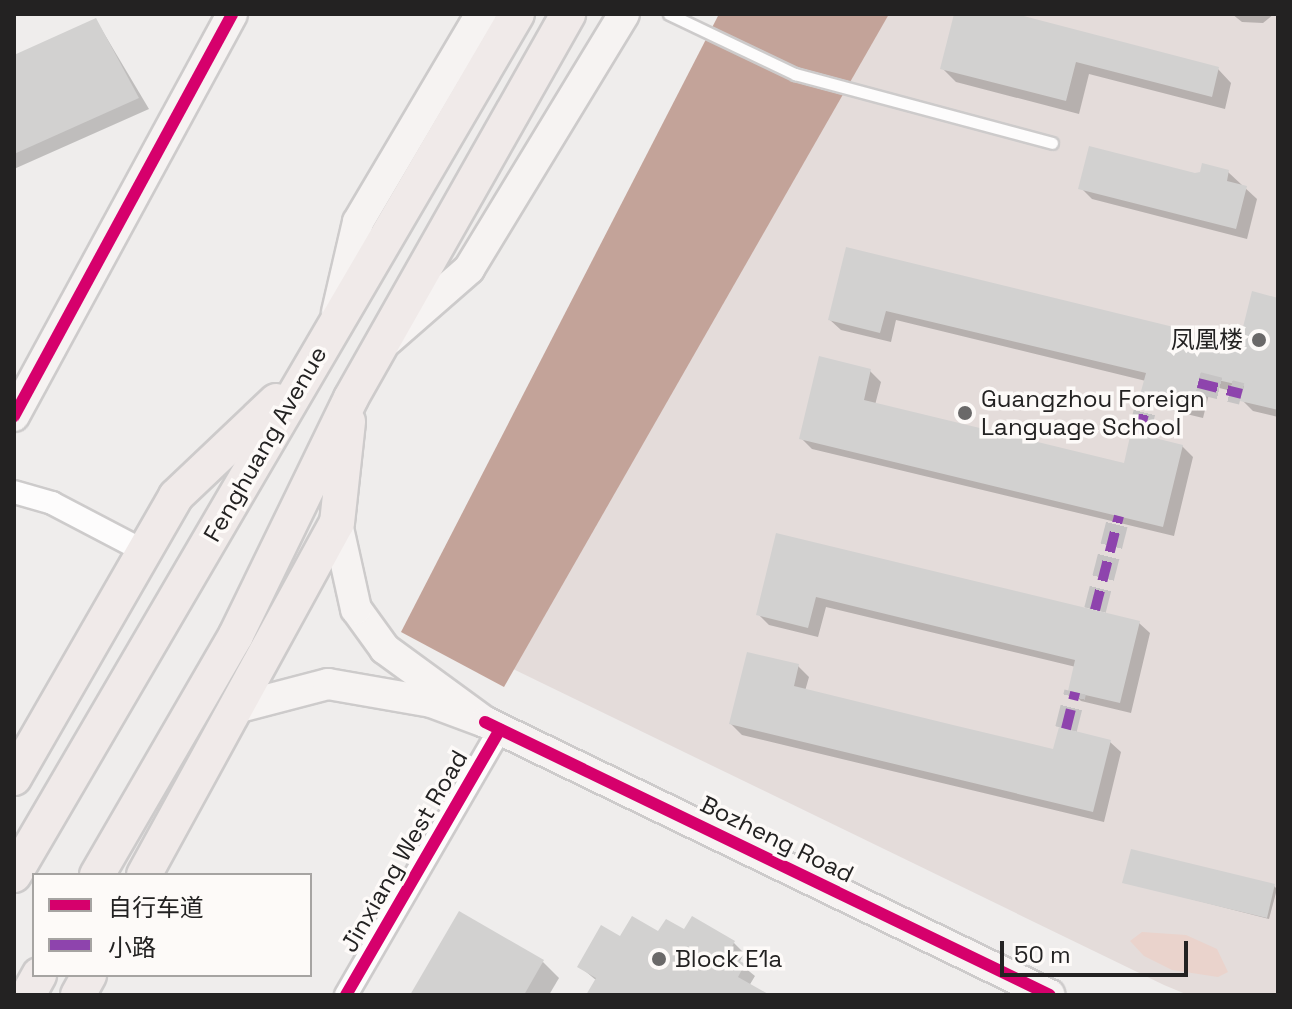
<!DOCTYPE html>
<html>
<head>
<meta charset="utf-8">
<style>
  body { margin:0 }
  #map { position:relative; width:1292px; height:1009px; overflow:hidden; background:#efedec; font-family:"Space Grotesk","Noto Sans SC",sans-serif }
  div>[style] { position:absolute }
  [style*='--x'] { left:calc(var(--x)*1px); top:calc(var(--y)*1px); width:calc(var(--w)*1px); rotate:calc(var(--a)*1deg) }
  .built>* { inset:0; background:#e4dcda }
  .green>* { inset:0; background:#ead3cc }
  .water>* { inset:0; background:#c3a399 }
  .shadow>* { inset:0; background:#0003 }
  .building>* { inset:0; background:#d2d1d0 }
  .street-tunnel>* { height:22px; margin-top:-11px; transform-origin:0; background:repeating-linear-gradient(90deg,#c6c4c4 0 22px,transparent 0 33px) }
  .roads { filter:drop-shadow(2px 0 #cdcbcb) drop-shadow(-2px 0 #cdcbcb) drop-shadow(0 2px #cdcbcb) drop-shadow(0 -2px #cdcbcb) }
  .lane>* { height:11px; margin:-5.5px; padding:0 5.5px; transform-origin:5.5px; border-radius:5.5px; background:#fdfcfc }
  .street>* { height:22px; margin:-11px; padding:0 11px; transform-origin:11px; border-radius:11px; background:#fdfcfc }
  .secondary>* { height:30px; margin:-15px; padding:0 15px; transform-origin:15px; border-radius:15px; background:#f6f3f2 }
  .primary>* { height:34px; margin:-17px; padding:0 17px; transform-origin:17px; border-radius:17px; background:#f0eae9 }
  .quiet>* { height:10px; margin-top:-5px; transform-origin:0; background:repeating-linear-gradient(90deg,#8e44ad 0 20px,transparent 0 30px) }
  .cycleway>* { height:12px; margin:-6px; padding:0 6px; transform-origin:6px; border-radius:6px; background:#d6006c }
  .dots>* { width:22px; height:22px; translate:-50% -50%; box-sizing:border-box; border:4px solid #fdfaf8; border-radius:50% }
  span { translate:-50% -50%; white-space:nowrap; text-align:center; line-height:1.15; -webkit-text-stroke:7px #fdfaf8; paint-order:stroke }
  .poi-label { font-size:24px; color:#232222 }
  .right { translate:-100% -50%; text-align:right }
  .left { translate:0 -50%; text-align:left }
  .street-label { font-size:24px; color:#232222 }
  .frame { position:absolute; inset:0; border:16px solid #232222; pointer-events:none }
  .legend { position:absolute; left:32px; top:873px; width:280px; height:104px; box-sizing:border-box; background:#fdfaf8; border:2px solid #a6a4a2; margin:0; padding:10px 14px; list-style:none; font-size:24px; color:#232222 }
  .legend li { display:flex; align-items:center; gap:16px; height:40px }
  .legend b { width:40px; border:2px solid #a6a4a2 }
  .scale { position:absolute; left:1000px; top:941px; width:188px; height:36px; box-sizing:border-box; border:4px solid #232222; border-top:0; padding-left:10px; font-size:24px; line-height:28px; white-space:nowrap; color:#232222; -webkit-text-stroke:6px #fdfaf8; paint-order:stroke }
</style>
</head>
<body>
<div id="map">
  <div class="built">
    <div style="clip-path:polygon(879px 14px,1278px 14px,1278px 995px,1188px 995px,1164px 985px,511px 668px)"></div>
  </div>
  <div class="green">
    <div style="clip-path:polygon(1142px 932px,1186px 935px,1217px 949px,1228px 972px,1218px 977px,1172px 970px,1144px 956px,1130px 941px)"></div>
  </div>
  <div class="water">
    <div style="clip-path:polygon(719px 14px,889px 14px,504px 687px,401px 632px)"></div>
  </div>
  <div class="shadow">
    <div style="clip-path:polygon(957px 14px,1007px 14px,1218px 69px,1231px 83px,1225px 109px,1089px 74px,1079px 114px,956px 82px,943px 69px)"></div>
    <div style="clip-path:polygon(1232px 14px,1274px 14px,1263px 23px,1242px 22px)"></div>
    <div style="clip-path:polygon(96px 20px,149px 109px,14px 169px,14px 56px)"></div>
    <div style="clip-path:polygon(1228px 172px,1257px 199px,1247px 239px,1092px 199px,1081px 188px)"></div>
    <div style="clip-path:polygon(847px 250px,1241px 345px,1278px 300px,1278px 417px,1253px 411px,1243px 401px,1244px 394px,1211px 386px,1203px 418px,1153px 406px,1142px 395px,1146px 381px,896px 320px,891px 342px,841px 330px,830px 320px)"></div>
    <div style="clip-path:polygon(870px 371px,881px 382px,875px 405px,1125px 465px,1182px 446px,1193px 457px,1174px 536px,812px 449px,801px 438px)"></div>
    <div style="clip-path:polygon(777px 536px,1139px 623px,1150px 633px,1131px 713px,1081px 701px,1070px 690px,1076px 667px,826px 607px,818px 637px,769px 625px,758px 614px)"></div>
    <div style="clip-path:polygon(798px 666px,809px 677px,805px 691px,1055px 751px,1110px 742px,1121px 752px,1104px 822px,742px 735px,731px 724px)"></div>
    <div style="clip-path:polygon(1125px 882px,1274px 886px,1277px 889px,1269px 919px)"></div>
    <div style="clip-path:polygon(685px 932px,734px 943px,744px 953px,739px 963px,755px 976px,749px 986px,764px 995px,589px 995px,597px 981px,579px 966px,621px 939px)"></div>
    <div style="clip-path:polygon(543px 962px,559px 978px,549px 995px,413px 995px)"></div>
  </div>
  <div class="building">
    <div style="clip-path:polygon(954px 14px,1016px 14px,1219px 67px,1212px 97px,1076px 62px,1066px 101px,940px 69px)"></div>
    <div style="clip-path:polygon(96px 18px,139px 98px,14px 154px,14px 55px)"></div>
    <div style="clip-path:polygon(1089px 146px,1195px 173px,1200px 172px,1202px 163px,1229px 170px,1227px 181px,1247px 186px,1236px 229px,1078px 189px)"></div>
    <div style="clip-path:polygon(846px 247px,1239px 343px,1252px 291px,1278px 298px,1278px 410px,1240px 401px,1244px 386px,1200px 376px,1193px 408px,1140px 395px,1146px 373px,886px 311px,880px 333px,828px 320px)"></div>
    <div style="clip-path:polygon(819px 356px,871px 369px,864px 400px,1124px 463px,1131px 432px,1183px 445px,1163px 527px,799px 439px)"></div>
    <div style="clip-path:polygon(776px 533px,1140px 621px,1120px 703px,1068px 691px,1075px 660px,816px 597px,808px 628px,756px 615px)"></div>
    <div style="clip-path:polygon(747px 652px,799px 664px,794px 686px,953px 725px,1053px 749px,1059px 727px,1111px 740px,1093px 812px,729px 724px)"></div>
    <div style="clip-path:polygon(1131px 849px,1275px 884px,1267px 918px,1122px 883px)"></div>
    <div style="clip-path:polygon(459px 911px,544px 960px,524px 995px,410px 995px)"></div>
    <div style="clip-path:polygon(632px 916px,658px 931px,666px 919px,684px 929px,692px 916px,735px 941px,728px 954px,745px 964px,738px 977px,770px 995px,586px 995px,596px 978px,577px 967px,601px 925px,620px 936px)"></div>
  </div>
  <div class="street-tunnel">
    <div style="--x:1198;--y:383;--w:45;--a:14"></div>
    <div style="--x:1139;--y:434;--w:38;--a:-76"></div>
    <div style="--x:1095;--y:610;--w:97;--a:-75.7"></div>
    <div style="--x:1066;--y:729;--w:38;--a:-76"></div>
  </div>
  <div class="roads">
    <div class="lane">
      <div style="--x:669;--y:14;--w:140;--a:25.5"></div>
      <div style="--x:795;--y:74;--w:266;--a:15"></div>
    </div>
    <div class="street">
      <div style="--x:14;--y:492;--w:40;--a:16"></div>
      <div style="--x:52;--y:503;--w:104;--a:27.6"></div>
      <div style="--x:346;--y:995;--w:307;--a:-59.9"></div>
    </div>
    <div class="secondary">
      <div style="--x:337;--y:312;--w:92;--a:-76.9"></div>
      <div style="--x:358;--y:222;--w:242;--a:-59.4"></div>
      <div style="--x:388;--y:340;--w:108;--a:-41.2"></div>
      <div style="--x:469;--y:269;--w:298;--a:-58.7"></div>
      <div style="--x:14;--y:416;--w:457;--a:-61.5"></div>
      <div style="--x:236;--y:708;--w:95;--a:-14.6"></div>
      <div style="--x:328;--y:684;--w:105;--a:9.9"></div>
      <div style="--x:431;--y:702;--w:58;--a:20.3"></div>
      <div style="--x:485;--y:722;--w:124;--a:-143.9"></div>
      <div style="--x:385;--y:649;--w:49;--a:-125.9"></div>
      <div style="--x:356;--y:609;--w:88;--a:-102.5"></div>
      <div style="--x:485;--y:722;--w:627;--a:25.79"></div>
    </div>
    <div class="primary">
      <div style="--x:14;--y:778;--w:325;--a:-60.1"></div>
      <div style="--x:176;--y:496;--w:138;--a:-43.5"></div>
      <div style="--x:14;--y:875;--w:997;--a:-59.71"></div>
      <div style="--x:97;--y:875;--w:277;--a:-59.9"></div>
      <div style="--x:236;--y:635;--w:263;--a:-64.1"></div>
      <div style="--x:351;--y:398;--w:441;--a:-60.5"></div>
      <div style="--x:144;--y:875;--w:401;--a:-61.3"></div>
      <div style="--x:337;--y:523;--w:102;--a:-83.8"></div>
      <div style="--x:28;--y:995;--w:23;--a:-61"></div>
      <div style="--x:78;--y:995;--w:23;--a:-61"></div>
    </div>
  </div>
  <div class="quiet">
    <div style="--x:1198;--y:383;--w:45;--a:14"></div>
    <div style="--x:1139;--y:434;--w:38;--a:-76"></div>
    <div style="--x:1095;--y:610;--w:97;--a:-75.7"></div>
    <div style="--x:1066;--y:729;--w:38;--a:-76"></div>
  </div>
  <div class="cycleway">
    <div style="--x:14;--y:416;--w:457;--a:-61.5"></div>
    <div style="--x:485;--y:722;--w:627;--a:25.79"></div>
    <div style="--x:346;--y:995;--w:307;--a:-59.9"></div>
  </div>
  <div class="dots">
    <div style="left:1259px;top:340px;background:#6a6969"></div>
    <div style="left:965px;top:413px;background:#6a6969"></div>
    <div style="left:659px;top:959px;background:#6a6969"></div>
  </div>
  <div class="poi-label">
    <span class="right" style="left:1243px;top:340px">凤凰楼</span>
    <span class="left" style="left:981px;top:413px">Guangzhou Foreign<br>Language School</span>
    <span class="left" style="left:675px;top:959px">Block E1a</span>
  </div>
  <div class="street-label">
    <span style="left:265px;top:444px;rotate:-60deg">Fenghuang Avenue</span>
    <span style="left:777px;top:839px;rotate:26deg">Bozheng Road</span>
    <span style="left:404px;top:851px;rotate:-60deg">Jinxiang West Road</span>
  </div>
  <div class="frame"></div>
  <ul class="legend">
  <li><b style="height:10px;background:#d6006c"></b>自行车道</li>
  <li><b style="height:10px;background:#8e44ad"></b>小路</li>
  </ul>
  <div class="scale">50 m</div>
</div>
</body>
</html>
